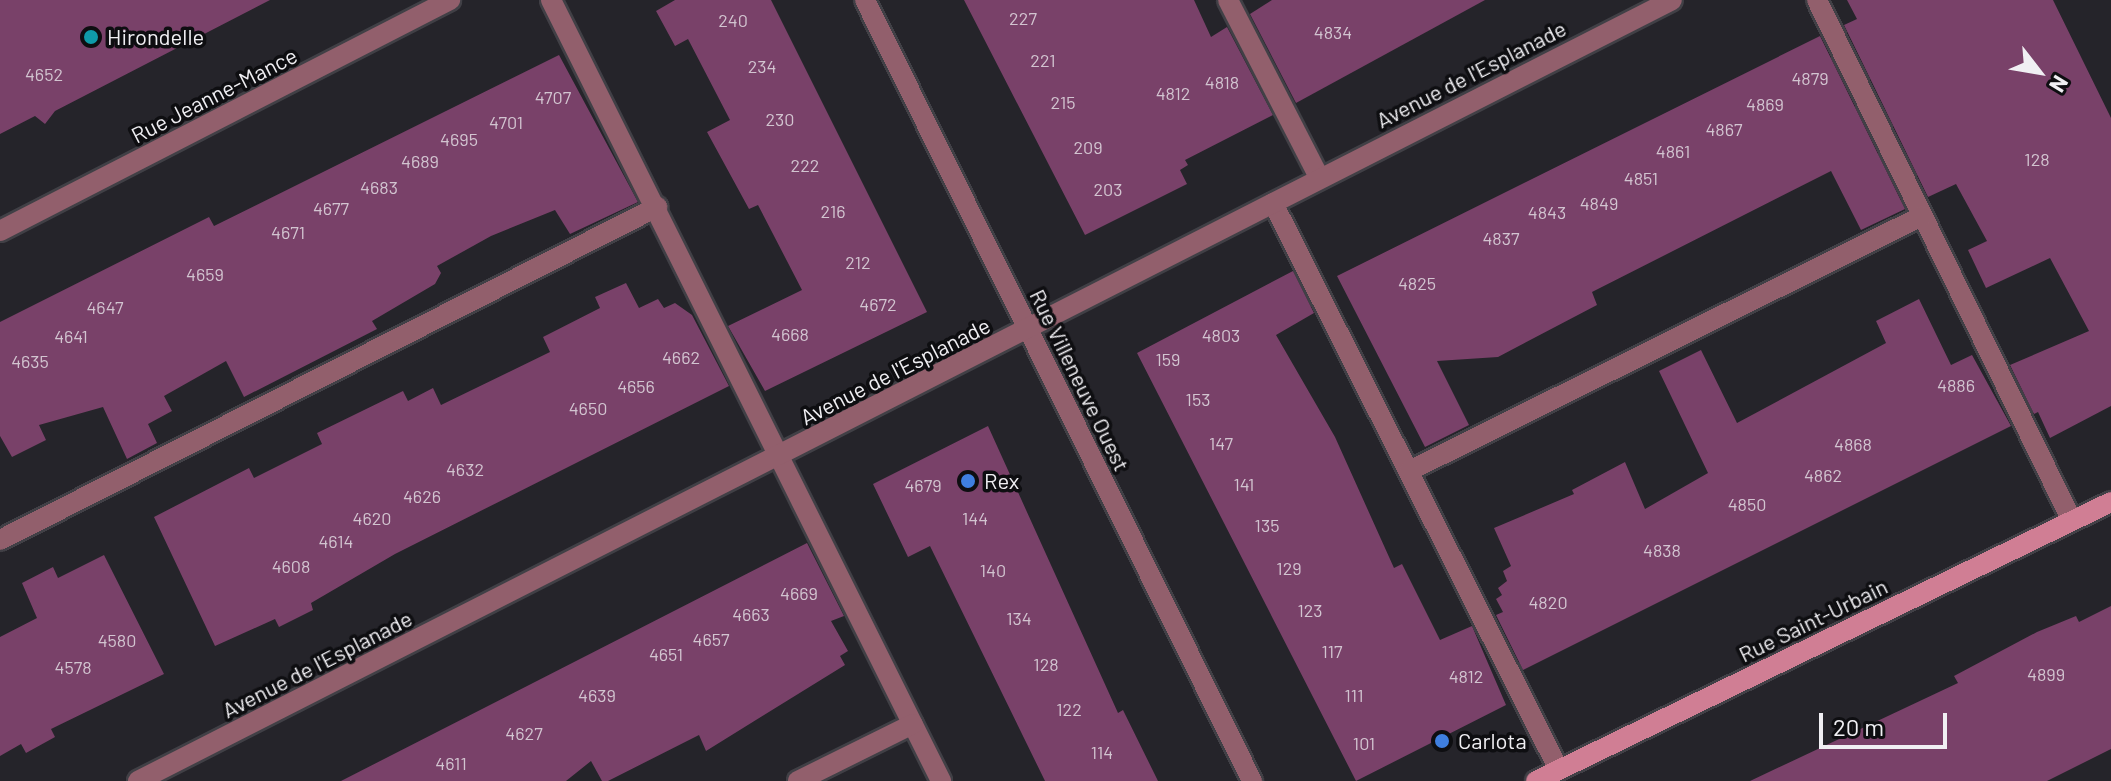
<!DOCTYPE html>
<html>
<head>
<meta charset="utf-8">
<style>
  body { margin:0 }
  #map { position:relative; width:2111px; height:781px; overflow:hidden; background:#25242a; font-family:Barlow,sans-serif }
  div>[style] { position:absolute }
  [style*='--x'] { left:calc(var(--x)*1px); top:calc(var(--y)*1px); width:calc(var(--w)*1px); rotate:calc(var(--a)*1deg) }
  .building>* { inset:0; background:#794169 }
  .roads { filter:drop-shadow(2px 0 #414046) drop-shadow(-2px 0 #414046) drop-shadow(0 2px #414046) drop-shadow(0 -2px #414046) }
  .lane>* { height:20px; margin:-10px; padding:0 10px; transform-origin:10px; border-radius:10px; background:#925f6c }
  .street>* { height:20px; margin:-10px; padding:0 10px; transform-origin:10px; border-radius:10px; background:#925f6c }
  .secondary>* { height:20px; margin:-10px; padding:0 10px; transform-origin:10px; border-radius:10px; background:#d07e94 }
  .dots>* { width:22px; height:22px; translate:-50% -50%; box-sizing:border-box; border:4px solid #0e0e11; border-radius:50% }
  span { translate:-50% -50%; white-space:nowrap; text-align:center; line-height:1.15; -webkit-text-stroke:7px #0e0e11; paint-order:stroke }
  .number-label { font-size:18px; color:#d2c4d0 }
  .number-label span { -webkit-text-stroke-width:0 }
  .poi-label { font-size:22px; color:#f0eff3 }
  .left { translate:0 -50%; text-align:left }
  .street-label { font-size:22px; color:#f0eff3 }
  .north { position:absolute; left:1999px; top:32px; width:80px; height:80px; -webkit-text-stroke:6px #0e0e11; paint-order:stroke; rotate:121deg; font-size:22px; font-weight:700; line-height:32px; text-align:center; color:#f0eff3 }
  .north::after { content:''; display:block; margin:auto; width:28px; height:36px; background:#f0eff3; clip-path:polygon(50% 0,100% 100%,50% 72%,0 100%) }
  .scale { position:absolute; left:1819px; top:713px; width:128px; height:36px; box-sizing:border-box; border:4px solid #f0eff3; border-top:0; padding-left:10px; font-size:24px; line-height:28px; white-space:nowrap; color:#f0eff3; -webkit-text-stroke:6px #0e0e11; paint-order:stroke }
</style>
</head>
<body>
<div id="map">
  <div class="building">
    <div style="clip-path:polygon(0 0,270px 0,55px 111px,45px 124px,35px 116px,0 134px)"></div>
    <div style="clip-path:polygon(675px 0,771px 0,927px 312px,765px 391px,728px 326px,802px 290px,758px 205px,749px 209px,707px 132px,730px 120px,688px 39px,675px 46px,656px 11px)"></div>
    <div style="clip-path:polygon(964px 0,1194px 0,1211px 37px,1227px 27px,1273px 115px,1185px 160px,1188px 165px,1180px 170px,1187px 184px,1085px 235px)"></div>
    <div style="clip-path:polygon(1272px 0,1485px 0,1296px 103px,1250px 14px)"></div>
    <div style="clip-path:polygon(1847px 0,2053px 0,2111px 118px,2111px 406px,2050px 438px,2038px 412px,2034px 414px,2010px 365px,2089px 331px,2050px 258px,1986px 288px,1968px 250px,1987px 241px,1956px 184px,1928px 197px,1844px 25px,1857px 19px)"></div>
    <div style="clip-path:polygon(1820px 36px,1905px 209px,1861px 230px,1831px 171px,1592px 292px,1597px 305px,1498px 357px,1437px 361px,1469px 425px,1425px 447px,1337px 276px)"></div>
    <div style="clip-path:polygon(559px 55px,638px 202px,570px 234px,555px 210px,491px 236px,437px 266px,441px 273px,435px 284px,372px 321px,377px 329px,244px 397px,226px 361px,164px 396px,172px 411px,148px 424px,157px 443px,127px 459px,103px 407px,39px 425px,46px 440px,12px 457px,0 436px,0 322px,209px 217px,214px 226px)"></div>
    <div style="clip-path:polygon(1293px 271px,1314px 313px,1276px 335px,1335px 437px,1394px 568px,1402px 564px,1440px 640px,1472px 626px,1506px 705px,1356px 781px,1137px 353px)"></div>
    <div style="clip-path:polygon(626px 283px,639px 308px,658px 299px,664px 308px,675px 303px,692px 315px,729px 386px,395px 554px,311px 603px,313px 610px,279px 627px,275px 619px,215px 646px,154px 517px,249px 468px,254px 478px,322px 444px,317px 433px,403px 391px,408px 401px,433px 388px,441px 405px,550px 352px,543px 337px,600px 308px,595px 297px)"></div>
    <div style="clip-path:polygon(1919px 299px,1951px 365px,1972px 355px,2011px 426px,1523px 670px,1496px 615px,1503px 612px,1496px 599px,1502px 595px,1498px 588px,1507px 581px,1503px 571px,1511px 566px,1494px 528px,1574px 494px,1572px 490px,1625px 462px,1645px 509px,1708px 473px,1659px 371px,1701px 350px,1737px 423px,1886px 343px,1876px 321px)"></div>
    <div style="clip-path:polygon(988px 426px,1118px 713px,1123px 710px,1158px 781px,1045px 781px,930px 546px,908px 557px,873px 484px)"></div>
    <div style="clip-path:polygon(807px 543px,844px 616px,831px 621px,848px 651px,840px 656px,845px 665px,706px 751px,699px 735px,608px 781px,602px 781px,591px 761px,566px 781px,341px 781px)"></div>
    <div style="clip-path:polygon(104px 555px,164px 674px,51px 729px,55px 737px,26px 753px,21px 744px,0 756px,0 637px,37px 618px,22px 583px,53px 567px,58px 578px)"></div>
    <div style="clip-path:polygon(2111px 606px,2111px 749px,2047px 781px,1750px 781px,1958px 683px,1954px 676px,2037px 632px,2076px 616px,2079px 622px)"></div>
  </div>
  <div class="roads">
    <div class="lane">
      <div style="--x:551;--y:0;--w:873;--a:63.46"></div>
      <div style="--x:1228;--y:0;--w:199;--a:62.8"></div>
      <div style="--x:1817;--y:0;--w:580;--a:63.92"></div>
      <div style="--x:1273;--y:203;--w:635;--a:63.23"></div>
      <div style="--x:1409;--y:471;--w:573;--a:-26.43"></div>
      <div style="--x:0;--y:540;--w:737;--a:-26.88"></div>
      <div style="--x:798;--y:781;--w:128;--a:-26.4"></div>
    </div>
    <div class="street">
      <div style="--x:865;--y:0;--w:872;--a:63.64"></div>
      <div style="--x:0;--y:231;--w:506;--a:-27.17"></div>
      <div style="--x:138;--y:781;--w:1721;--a:-26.98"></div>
    </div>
    <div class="secondary">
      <div style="--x:1536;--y:781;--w:639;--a:-25.88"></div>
    </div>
  </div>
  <div class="dots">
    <div style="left:91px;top:37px;background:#0f9aa8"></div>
    <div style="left:968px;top:481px;background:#3f7fe0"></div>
    <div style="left:1442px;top:741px;background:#3f7fe0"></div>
  </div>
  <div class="number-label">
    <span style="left:1023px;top:18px">227</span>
    <span style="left:733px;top:20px">240</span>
    <span style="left:1333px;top:32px">4834</span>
    <span style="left:1043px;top:60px">221</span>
    <span style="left:762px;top:66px">234</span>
    <span style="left:44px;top:74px">4652</span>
    <span style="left:1810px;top:78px">4879</span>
    <span style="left:1222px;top:82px">4818</span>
    <span style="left:1173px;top:93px">4812</span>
    <span style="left:553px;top:97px">4707</span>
    <span style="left:1063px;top:102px">215</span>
    <span style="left:1765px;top:104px">4869</span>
    <span style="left:780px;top:119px">230</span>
    <span style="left:506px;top:122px">4701</span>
    <span style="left:1724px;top:129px">4867</span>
    <span style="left:459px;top:139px">4695</span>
    <span style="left:1088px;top:147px">209</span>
    <span style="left:1673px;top:151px">4861</span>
    <span style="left:2037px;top:159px">128</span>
    <span style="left:420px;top:161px">4689</span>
    <span style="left:805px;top:165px">222</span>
    <span style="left:1641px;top:178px">4851</span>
    <span style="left:379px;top:187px">4683</span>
    <span style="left:1108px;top:189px">203</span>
    <span style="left:1599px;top:203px">4849</span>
    <span style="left:331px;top:208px">4677</span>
    <span style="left:833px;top:211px">216</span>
    <span style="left:1547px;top:212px">4843</span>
    <span style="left:288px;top:232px">4671</span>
    <span style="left:1501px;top:238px">4837</span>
    <span style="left:858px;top:262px">212</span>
    <span style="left:205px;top:274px">4659</span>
    <span style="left:1417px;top:283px">4825</span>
    <span style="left:878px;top:304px">4672</span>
    <span style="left:105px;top:307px">4647</span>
    <span style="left:790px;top:334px">4668</span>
    <span style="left:1221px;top:335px">4803</span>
    <span style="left:71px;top:336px">4641</span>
    <span style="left:681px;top:357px">4662</span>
    <span style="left:1168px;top:359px">159</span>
    <span style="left:30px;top:361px">4635</span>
    <span style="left:1956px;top:385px">4886</span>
    <span style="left:636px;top:386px">4656</span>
    <span style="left:1198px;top:399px">153</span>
    <span style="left:588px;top:408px">4650</span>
    <span style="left:1221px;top:443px">147</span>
    <span style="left:1853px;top:444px">4868</span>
    <span style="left:465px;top:469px">4632</span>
    <span style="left:1823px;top:475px">4862</span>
    <span style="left:1244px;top:484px">141</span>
    <span style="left:923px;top:485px">4679</span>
    <span style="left:422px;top:496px">4626</span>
    <span style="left:1747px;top:504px">4850</span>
    <span style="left:372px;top:518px">4620</span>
    <span style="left:975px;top:518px">144</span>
    <span style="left:1267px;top:525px">135</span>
    <span style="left:336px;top:541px">4614</span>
    <span style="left:1662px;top:550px">4838</span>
    <span style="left:291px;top:566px">4608</span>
    <span style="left:1289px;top:568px">129</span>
    <span style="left:993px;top:570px">140</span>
    <span style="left:799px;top:593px">4669</span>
    <span style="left:1548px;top:602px">4820</span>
    <span style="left:1310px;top:610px">123</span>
    <span style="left:751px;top:614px">4663</span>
    <span style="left:1019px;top:618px">134</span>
    <span style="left:711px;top:639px">4657</span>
    <span style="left:117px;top:640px">4580</span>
    <span style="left:1332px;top:651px">117</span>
    <span style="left:666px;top:654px">4651</span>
    <span style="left:1046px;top:664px">128</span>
    <span style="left:73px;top:667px">4578</span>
    <span style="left:2046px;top:674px">4899</span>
    <span style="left:1466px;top:676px">4812</span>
    <span style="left:597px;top:695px">4639</span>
    <span style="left:1354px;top:695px">111</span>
    <span style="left:1069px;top:709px">122</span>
    <span style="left:524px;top:733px">4627</span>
    <span style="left:1364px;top:743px">101</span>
    <span style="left:1102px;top:752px">114</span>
    <span style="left:451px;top:763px">4611</span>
  </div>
  <div class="poi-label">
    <span class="left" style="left:107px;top:37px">Hirondelle</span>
    <span class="left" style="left:984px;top:481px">Rex</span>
    <span class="left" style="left:1458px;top:741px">Carlota</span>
  </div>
  <div class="street-label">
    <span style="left:1471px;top:74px;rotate:-27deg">Avenue de l'Esplanade</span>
    <span style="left:214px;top:95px;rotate:-27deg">Rue Jeanne-Mance</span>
    <span style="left:895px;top:371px;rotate:-27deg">Avenue de l'Esplanade</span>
    <span style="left:1080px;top:380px;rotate:64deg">Rue Villeneuve Ouest</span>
    <span style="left:1813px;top:620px;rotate:-26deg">Rue Saint-Urbain</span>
    <span style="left:317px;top:664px;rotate:-27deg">Avenue de l'Esplanade</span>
  </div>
  <div class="north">N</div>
  <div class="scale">20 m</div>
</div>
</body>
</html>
